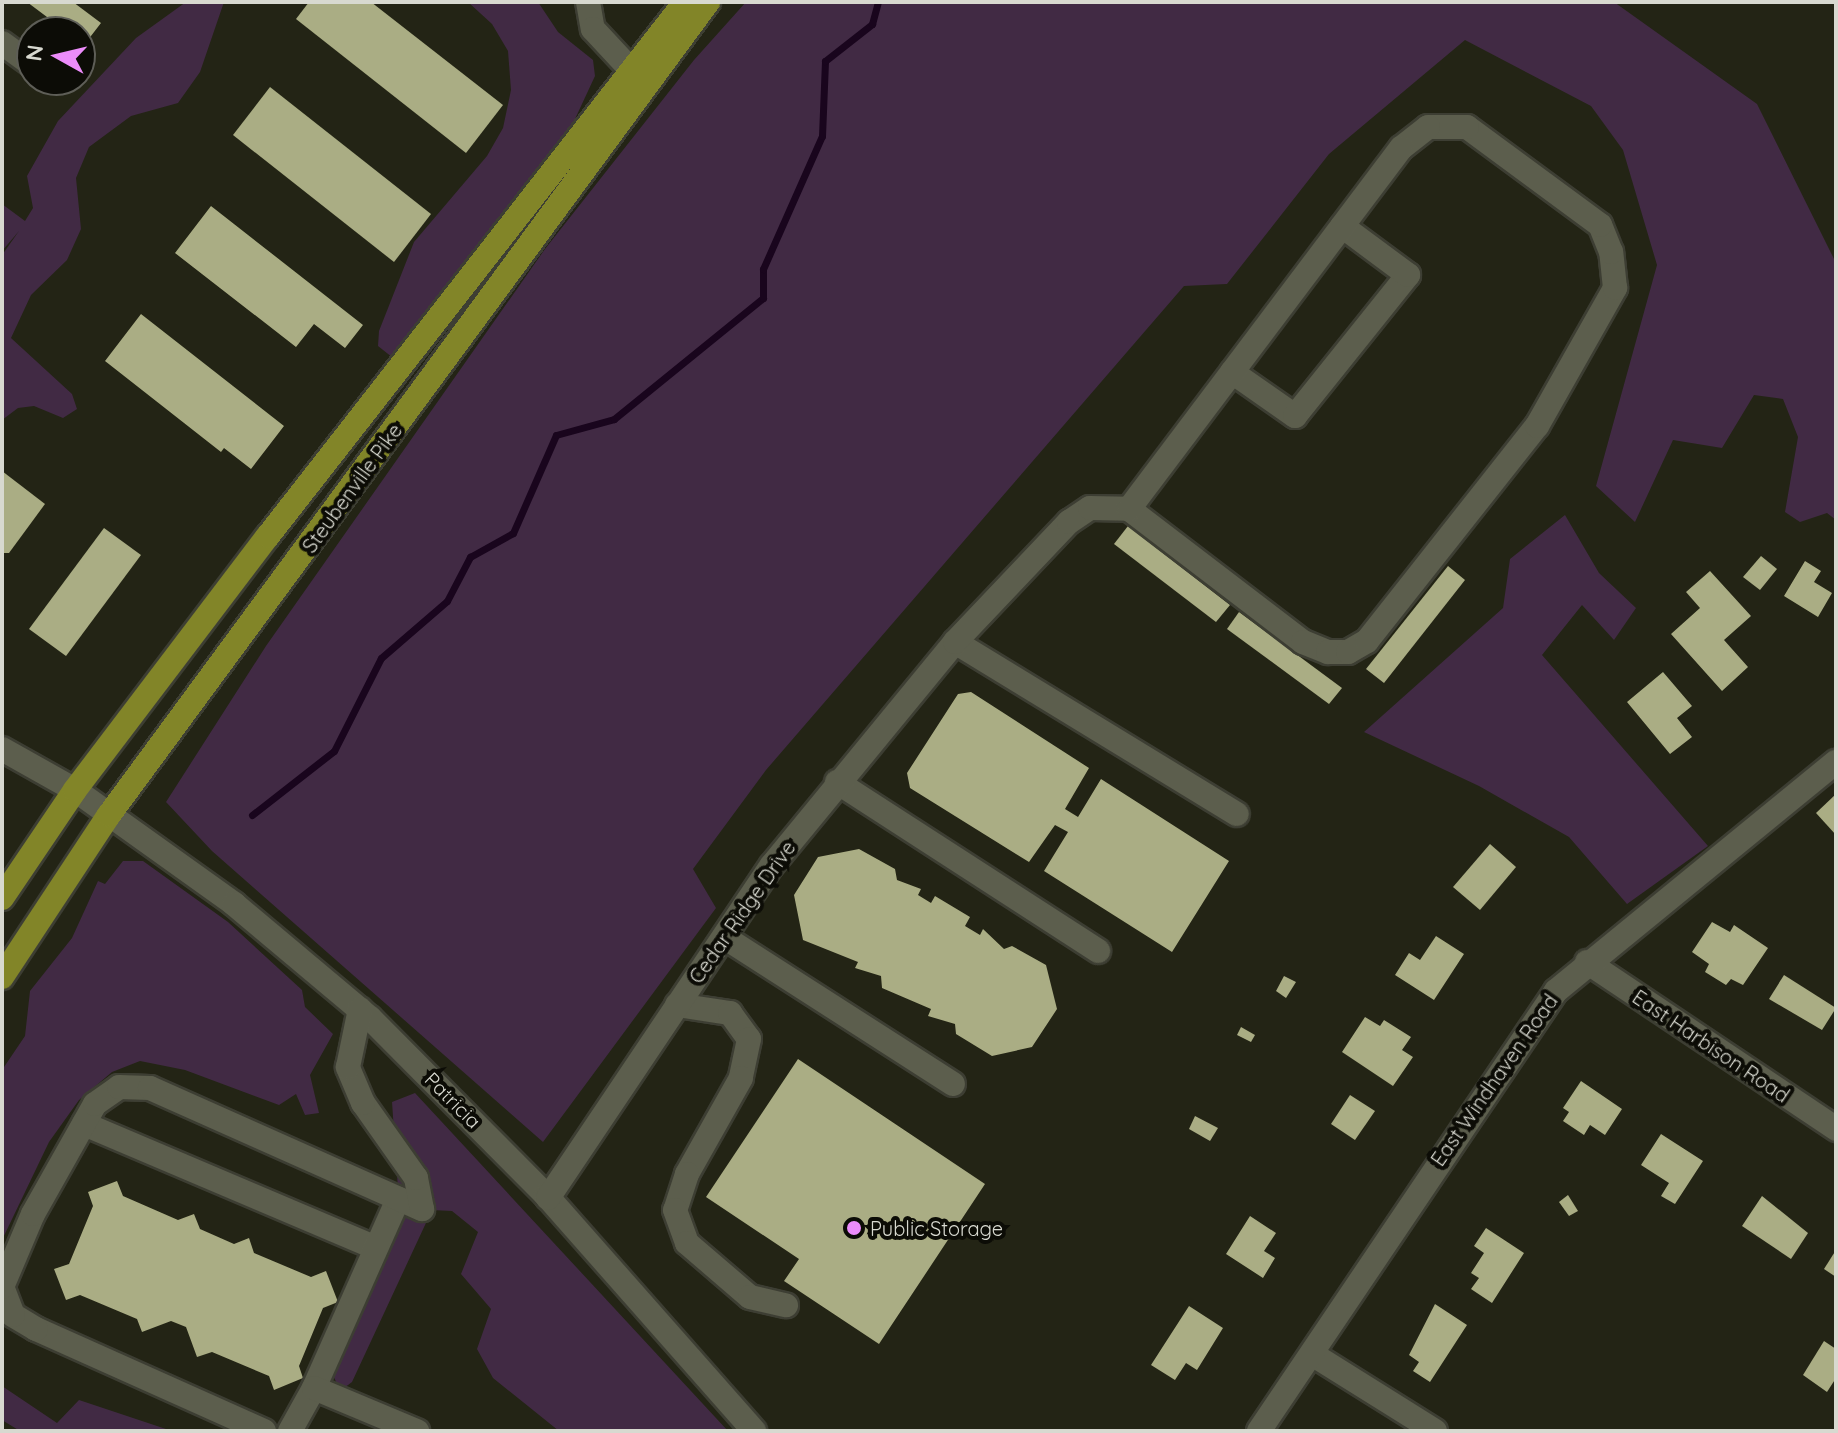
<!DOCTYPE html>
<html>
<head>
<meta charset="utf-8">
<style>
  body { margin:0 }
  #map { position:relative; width:1838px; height:1433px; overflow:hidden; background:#232415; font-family:Quicksand,sans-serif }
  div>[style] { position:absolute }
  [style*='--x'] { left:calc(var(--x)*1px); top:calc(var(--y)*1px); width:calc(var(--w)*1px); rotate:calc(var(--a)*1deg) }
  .green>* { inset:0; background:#412a44 }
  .stream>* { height:7px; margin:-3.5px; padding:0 3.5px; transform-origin:3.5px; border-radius:3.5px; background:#19051d }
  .building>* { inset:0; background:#aaad84 }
  .roads { filter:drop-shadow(2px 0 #3d3e33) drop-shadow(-2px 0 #3d3e33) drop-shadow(0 2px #3d3e33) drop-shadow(0 -2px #3d3e33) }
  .minor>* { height:24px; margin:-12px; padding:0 12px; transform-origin:12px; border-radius:12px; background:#5c5e4d }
  .major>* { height:24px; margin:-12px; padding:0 12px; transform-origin:12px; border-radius:12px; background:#828528 }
  .dots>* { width:22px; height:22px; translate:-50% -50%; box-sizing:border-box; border:4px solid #0c0c06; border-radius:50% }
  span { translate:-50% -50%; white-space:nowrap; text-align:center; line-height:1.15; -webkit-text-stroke:8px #0c0c06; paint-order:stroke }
  .street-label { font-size:20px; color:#d8d9d0 }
  .poi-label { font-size:20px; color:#d8d9d0 }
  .left { translate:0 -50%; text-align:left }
  .frame { position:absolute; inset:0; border:4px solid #d8d9d0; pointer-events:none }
  .north { position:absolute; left:16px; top:16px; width:80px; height:80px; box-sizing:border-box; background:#0c0c06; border:2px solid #5e5e57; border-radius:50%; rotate:278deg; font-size:22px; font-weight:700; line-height:32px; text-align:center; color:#d8d9d0 }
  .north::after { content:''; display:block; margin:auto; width:28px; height:36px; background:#ec8cfa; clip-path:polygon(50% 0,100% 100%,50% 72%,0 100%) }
</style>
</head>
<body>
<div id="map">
  <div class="green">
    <div style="clip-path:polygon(186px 2px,224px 2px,200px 72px,178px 103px,131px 116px,89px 147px,76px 178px,81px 229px,67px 260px,31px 295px,11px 338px,72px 394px,77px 409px,63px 418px,34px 406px,18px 408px,2px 420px,2px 255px,19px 231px,2px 251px,2px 204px,25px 221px,33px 208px,27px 176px,58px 121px,136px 38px)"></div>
    <div style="clip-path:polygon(468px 2px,538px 2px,558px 32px,593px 60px,595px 76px,549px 175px,402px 365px,378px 346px,379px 331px,414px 242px,487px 156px,503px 128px,511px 90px,508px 51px,492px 24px)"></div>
    <div style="clip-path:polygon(746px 2px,1614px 2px,1757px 104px,1836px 263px,1836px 520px,1827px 513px,1800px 522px,1785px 512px,1798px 437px,1783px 399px,1754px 395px,1722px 448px,1673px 440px,1635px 522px,1596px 486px,1657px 265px,1623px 150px,1591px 106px,1465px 40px,1329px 154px,1227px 284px,1184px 286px,766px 770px,693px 869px,716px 908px,543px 1142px,212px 851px,166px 802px,266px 646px,545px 249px,694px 60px)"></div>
    <div style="clip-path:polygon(1565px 515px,1599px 573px,1636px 608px,1614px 640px,1582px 605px,1542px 655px,1708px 846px,1627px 904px,1569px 837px,1479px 786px,1364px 732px,1503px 608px,1510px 559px)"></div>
    <div style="clip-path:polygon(123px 861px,143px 861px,228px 922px,302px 990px,305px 1007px,333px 1034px,310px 1075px,319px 1113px,305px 1115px,296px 1094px,279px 1105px,185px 1070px,140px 1061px,112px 1072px,79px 1100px,49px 1142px,2px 1240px,2px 1070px,25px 1036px,30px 991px,72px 938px,98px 881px,105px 884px)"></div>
    <div style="clip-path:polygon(415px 1093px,728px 1431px,559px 1431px,493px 1378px,477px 1349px,491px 1309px,461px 1274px,478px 1232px,452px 1211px,432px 1210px,352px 1382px,340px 1391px,333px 1375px,398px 1189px,392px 1102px)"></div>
    <div style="clip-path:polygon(2px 1386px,57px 1423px,79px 1400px,172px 1431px,20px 1431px,2px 1420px)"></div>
  </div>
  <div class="stream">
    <div style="--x:252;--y:815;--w:104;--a:-38"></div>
    <div style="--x:334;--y:751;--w:104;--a:-63.2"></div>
    <div style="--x:381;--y:658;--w:87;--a:-40.8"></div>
    <div style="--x:447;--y:601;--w:50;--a:-62.4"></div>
    <div style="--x:470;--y:557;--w:49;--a:-29.2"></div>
    <div style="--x:513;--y:533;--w:107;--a:-66.3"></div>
    <div style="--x:556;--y:435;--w:60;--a:-15.4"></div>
    <div style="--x:614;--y:419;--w:192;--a:-39.1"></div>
    <div style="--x:763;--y:298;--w:29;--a:-90"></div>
    <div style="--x:763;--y:269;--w:145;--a:-66.1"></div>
    <div style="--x:822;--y:136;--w:75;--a:-87.7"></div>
    <div style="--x:825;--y:61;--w:60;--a:-38.2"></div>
    <div style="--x:872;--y:24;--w:23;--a:-75"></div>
  </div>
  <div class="building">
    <div style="clip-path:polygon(27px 2px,73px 2px,101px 23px,84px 45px,80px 32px,67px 32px)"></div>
    <div style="clip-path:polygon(309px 2px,371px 2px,503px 105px,466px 153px,296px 19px)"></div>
    <div style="clip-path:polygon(270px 87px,431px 214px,394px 262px,233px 135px)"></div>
    <div style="clip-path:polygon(211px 206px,363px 325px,345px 348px,314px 324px,296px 347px,175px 253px)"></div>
    <div style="clip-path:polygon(141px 314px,284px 426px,251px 469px,224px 448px,221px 452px,105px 361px)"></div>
    <div style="clip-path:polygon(2px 471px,45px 504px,9px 553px,2px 553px)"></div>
    <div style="clip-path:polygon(1128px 526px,1230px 605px,1216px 622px,1114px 544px)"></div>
    <div style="clip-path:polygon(104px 528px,141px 555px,66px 656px,29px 629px)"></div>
    <div style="clip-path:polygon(1761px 556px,1777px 569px,1760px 590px,1743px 577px)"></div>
    <div style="clip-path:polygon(1805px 561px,1821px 571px,1814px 582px,1832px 593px,1818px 617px,1784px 596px)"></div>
    <div style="clip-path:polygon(1448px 566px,1465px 580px,1384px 683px,1366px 669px)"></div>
    <div style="clip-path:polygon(1710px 571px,1751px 616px,1724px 640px,1748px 667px,1722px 691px,1671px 634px,1700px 608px,1686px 592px)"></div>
    <div style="clip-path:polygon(1239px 612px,1342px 688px,1329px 704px,1227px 629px)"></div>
    <div style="clip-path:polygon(1663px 672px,1692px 706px,1677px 718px,1692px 737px,1670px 754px,1627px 702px)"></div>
    <div style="clip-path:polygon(971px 692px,1089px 768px,1065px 809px,1078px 817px,1101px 779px,1229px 861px,1172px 952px,1044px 871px,1068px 832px,1055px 825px,1029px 862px,910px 788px,907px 773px,958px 694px)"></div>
    <div style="clip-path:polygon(1836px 794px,1836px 835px,1816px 813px)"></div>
    <div style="clip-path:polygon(1490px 844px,1516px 867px,1480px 910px,1453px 887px)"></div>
    <div style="clip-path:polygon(859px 849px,895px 869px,897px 880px,921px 889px,918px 895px,931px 903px,935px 896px,970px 917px,965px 926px,980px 935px,983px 929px,1004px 949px,1012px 946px,1046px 965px,1057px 1009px,1032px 1047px,992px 1056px,956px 1034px,955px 1024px,928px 1016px,931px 1009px,882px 988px,881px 976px,855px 968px,858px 962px,803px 940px,794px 895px,818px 857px)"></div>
    <div style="clip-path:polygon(1712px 922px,1730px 932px,1734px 925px,1768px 948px,1743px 985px,1731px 979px,1726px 985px,1705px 972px,1709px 964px,1692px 952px)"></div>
    <div style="clip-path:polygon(1436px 936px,1464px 954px,1434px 1000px,1395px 975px,1409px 953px,1420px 960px)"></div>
    <div style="clip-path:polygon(1784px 975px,1836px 1008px,1822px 1030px,1769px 999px)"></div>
    <div style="clip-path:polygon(1284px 976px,1296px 982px,1286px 998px,1276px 991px)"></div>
    <div style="clip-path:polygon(1365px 1017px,1380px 1026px,1384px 1020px,1411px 1037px,1402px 1050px,1413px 1057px,1393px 1086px,1342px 1052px)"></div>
    <div style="clip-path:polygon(1241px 1027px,1255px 1035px,1251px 1042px,1237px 1035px)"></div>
    <div style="clip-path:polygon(798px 1059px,985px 1184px,879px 1344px,784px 1281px,799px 1259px,706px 1197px)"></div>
    <div style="clip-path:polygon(1581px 1081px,1622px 1109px,1605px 1135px,1590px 1125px,1584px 1135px,1563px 1121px,1569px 1112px,1563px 1108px)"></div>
    <div style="clip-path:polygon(1350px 1095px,1375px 1111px,1355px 1140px,1331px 1124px)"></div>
    <div style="clip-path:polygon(1195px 1116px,1218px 1128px,1210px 1141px,1189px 1129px)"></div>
    <div style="clip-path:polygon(1661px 1134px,1703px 1161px,1675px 1204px,1661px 1196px,1669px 1183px,1641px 1165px)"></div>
    <div style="clip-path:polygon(117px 1181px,123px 1196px,178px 1220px,194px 1214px,200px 1229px,234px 1244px,249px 1238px,254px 1253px,311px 1277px,326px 1271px,338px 1302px,323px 1308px,299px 1366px,303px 1378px,274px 1390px,269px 1376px,212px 1352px,197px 1357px,186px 1327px,171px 1321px,142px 1332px,137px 1319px,80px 1295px,66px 1300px,54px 1269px,69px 1264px,93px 1206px,88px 1192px)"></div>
    <div style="clip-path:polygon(1568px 1195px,1578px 1211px,1569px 1216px,1559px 1202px)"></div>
    <div style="clip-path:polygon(1762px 1196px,1808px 1233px,1791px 1259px,1742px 1226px)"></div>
    <div style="clip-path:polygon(1250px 1216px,1276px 1233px,1264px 1251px,1275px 1258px,1263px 1278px,1226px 1254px)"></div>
    <div style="clip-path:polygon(1486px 1228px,1524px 1253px,1492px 1303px,1471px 1289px,1479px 1278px,1471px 1273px,1484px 1253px,1474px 1246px)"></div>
    <div style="clip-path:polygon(1836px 1250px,1836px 1277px,1824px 1269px)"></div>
    <div style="clip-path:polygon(1435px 1304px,1467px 1325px,1430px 1382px,1413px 1371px,1419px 1362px,1409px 1355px)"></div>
    <div style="clip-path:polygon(1189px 1306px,1223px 1328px,1197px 1370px,1186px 1363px,1175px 1380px,1151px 1365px)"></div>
    <div style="clip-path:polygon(1824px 1341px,1836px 1349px,1836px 1378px,1827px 1392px,1803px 1375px)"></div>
  </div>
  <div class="roads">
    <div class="minor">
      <div style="--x:588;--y:2;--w:27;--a:80"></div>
      <div style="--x:593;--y:29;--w:57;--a:47.1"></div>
      <div style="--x:2;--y:43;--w:37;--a:36"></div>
      <div style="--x:1232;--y:372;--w:77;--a:34.9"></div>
      <div style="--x:1295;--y:416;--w:181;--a:-51.3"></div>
      <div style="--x:1408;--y:275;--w:82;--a:-143.4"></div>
      <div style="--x:955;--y:642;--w:330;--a:31.4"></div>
      <div style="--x:2;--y:749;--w:84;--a:29.3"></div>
      <div style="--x:75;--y:790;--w:196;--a:35.6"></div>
      <div style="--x:234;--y:904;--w:177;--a:40"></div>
      <div style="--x:370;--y:1018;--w:250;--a:45.2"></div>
      <div style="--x:546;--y:1195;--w:315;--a:48.6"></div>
      <div style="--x:837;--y:782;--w:311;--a:32.9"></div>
      <div style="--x:724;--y:937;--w:272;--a:32.7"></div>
      <div style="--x:1587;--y:962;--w:300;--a:33.8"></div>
      <div style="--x:677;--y:1005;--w:54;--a:8.6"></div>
      <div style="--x:730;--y:1013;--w:32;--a:54"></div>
      <div style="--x:749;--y:1039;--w:40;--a:102"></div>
      <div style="--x:741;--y:1078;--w:110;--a:119.4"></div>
      <div style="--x:687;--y:1174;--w:38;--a:108"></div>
      <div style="--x:675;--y:1210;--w:35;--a:70"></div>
      <div style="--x:687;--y:1243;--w:83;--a:40.6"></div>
      <div style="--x:750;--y:1297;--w:37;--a:13"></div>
      <div style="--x:84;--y:1124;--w:317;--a:23"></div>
      <div style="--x:548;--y:1198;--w:401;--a:-56.1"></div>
      <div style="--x:772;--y:865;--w:288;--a:-50.6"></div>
      <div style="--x:955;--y:642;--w:166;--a:-46.5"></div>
      <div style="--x:1069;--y:522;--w:25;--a:-34"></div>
      <div style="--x:1090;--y:508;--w:39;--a:1"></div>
      <div style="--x:1129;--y:509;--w:219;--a:37.4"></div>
      <div style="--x:1303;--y:642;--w:27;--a:22"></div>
      <div style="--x:1328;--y:652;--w:20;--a:0"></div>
      <div style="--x:1348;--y:652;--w:22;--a:-30"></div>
      <div style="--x:1367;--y:641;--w:274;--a:-51.7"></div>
      <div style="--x:1537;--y:426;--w:159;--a:-60.5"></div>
      <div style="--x:1615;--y:288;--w:36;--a:-96"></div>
      <div style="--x:1611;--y:252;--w:29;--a:-112"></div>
      <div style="--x:1600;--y:225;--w:165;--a:-143.6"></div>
      <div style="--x:1467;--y:127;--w:39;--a:180"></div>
      <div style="--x:1428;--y:127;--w:34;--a:142"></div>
      <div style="--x:1401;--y:148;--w:452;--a:127"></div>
      <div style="--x:1312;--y:1354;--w:145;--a:32"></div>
      <div style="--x:314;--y:1388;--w:207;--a:-66"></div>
      <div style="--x:264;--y:1431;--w:250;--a:-155.9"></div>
      <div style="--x:36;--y:1329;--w:27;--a:-149"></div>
      <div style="--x:13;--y:1315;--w:30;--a:-111"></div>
      <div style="--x:2;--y:1287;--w:79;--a:-67"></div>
      <div style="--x:33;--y:1214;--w:126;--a:-60.6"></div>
      <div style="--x:95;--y:1104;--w:29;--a:-35"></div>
      <div style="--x:119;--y:1087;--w:31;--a:2"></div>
      <div style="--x:150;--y:1088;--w:298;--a:24"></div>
      <div style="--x:422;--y:1209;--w:32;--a:-101"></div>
      <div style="--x:416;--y:1178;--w:92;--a:-125.2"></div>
      <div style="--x:363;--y:1103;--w:39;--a:-113"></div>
      <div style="--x:348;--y:1067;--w:59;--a:-78.3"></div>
      <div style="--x:290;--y:1431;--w:49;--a:-60.8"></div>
      <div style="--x:314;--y:1388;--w:112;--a:22.7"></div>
      <div style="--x:1259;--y:1431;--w:531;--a:-55.98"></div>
      <div style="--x:1556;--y:991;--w:362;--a:-39.3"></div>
    </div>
    <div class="major">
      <div style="--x:2;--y:898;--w:130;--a:-55.9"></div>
      <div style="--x:75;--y:790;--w:319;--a:-52.8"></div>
      <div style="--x:268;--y:536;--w:678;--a:-52.01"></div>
      <div style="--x:2;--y:977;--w:194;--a:-56.6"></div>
      <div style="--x:109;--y:815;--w:1010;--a:-53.62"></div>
    </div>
  </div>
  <div class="dots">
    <div style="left:854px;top:1228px;background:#ec8cfa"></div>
  </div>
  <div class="street-label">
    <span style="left:352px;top:488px;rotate:-54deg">Steubenville Pike</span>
    <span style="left:742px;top:912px;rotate:-55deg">Cedar Ridge Drive</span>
    <span style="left:1711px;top:1046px;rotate:34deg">East Harbison Road</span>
    <span style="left:1494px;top:1080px;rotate:-55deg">East Windhaven Road</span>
    <span style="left:453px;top:1100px;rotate:45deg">Patricia</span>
  </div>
  <div class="poi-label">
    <span class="left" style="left:870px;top:1228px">Public Storage</span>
  </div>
  <div class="frame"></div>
  <div class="north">N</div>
</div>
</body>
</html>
